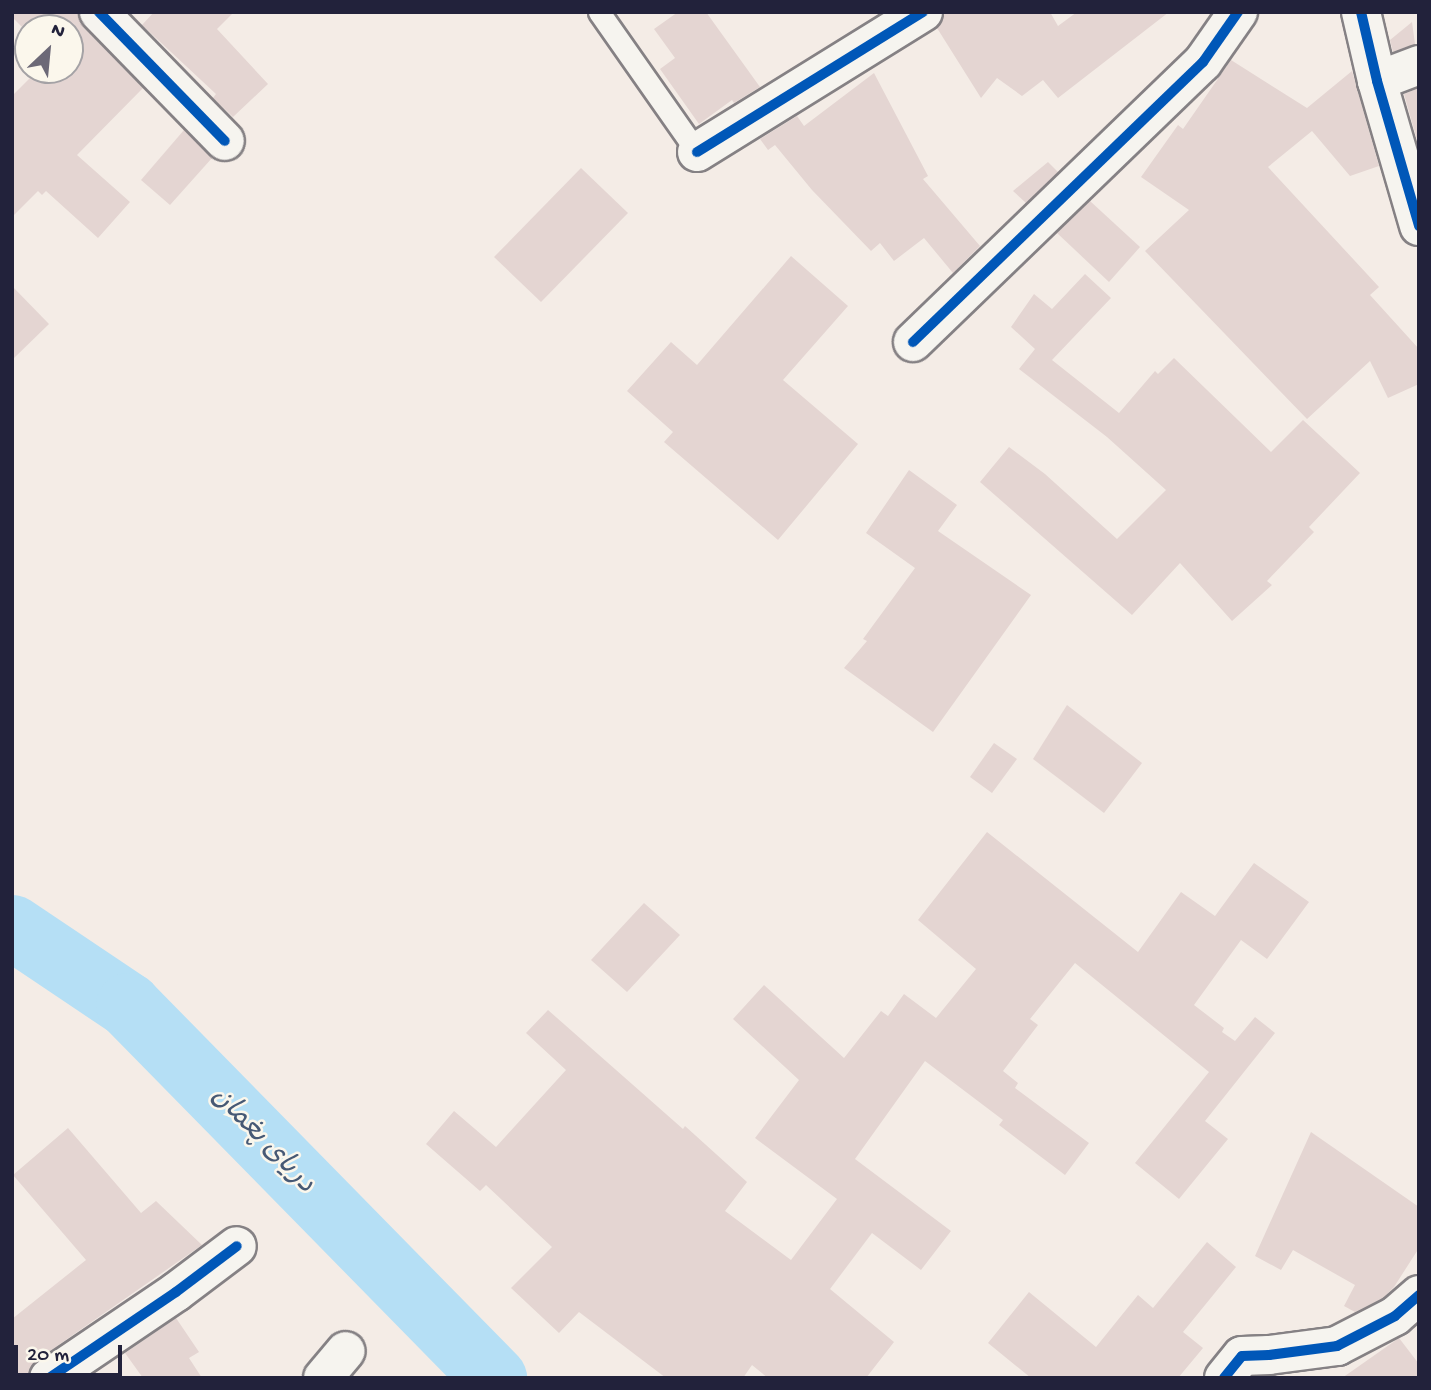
<!DOCTYPE html>
<html>
<head>
<meta charset="utf-8">
<style>
  body { margin:0 }
  #map { position:relative; width:1431px; height:1390px; overflow:hidden; background:#f4ece6; font-family:"Gochi Hand","Playpen Sans Arabic",sans-serif }
  div>[style] { position:absolute }
  [style*='--x'] { left:calc(var(--x)*1px); top:calc(var(--y)*1px); width:calc(var(--w)*1px); rotate:calc(var(--a)*1deg) }
  .river>* { height:65px; margin:-32.5px; padding:0 32.5px; transform-origin:32.5px; border-radius:32.5px; background:#b5dff5 }
  .building>* { inset:0; background:#e4d5d2 }
  .roads { filter:drop-shadow(2px 0 #858184) drop-shadow(-2px 0 #858184) drop-shadow(0 2px #858184) drop-shadow(0 -2px #858184) }
  .service>* { height:21px; margin:-10.5px; padding:0 10.5px; transform-origin:10.5px; border-radius:10.5px; background:#f6f4ef }
  .minor>* { height:38px; margin:-19px; padding:0 19px; transform-origin:19px; border-radius:19px; background:#f6f4ef }
  .cycleway>* { height:10px; margin:-5px; padding:0 5px; transform-origin:5px; border-radius:5px; background:#0057b8 }
  span { translate:-50% -50%; white-space:nowrap; text-align:center; line-height:1.15; -webkit-text-stroke:5px #fbf7ec; paint-order:stroke }
  .water-label { font-size:28px; color:#465975; font-style:italic }
  .frame { position:absolute; inset:0; border:14px solid #22223b; pointer-events:none }
  .north { position:absolute; left:14px; top:14px; width:70px; height:70px; box-sizing:border-box; background:#fbf7ec; border:2px solid #a4a2a5; border-radius:50%; rotate:26deg; font-size:19px; font-weight:700; line-height:28px; text-align:center; color:#22223b }
  .north::after { content:''; display:block; margin:auto; width:24px; height:32px; background:#6c6977; clip-path:polygon(50% 0,100% 100%,50% 72%,0 100%) }
  .scale { position:absolute; left:14px; top:1345px; width:108px; height:32px; box-sizing:border-box; border:4px solid #22223b; border-top:0; padding-left:9px; font-size:21px; line-height:24px; white-space:nowrap; color:#22223b; -webkit-text-stroke:5px #fbf7ec; paint-order:stroke }
</style>
</head>
<body>
<div id="map">
  <div class="river">
    <div style="--x:12;--y:927;--w:140;--a:33.9"></div>
    <div style="--x:128;--y:1005;--w:523;--a:45.54"></div>
  </div>
  <div class="building">
    <div style="clip-path:polygon(12px 12px,78px 12px,83px 27px,143px 88px,77px 155px,130px 202px,98px 238px,46px 191px,42px 195px,38px 191px,12px 217px,12px 96px,38px 70px,70px 70px,70px 28px,28px 28px,28px 33px,12px 17px)"></div>
    <div style="clip-path:polygon(154px 12px,234px 12px,217px 29px,268px 84px,233px 117px,213px 98px,216px 94px,142px 25px)"></div>
    <div style="clip-path:polygon(678px 12px,706px 12px,760px 87px,734px 103px,732px 100px,699px 124px,660px 69px,675px 58px,654px 29px)"></div>
    <div style="clip-path:polygon(945px 12px,1050px 12px,1058px 26px,1077px 12px,1169px 12px,1058px 98px,1043px 80px,1022px 96px,997px 78px,981px 98px,937px 28px)"></div>
    <div style="clip-path:polygon(1412px 22px,1415px 44px,1393px 52px,1390px 40px)"></div>
    <div style="clip-path:polygon(1231px 60px,1307px 108px,1352px 71px,1379px 166px,1350px 176px,1312px 131px,1268px 167px,1379px 287px,1370px 295px,1419px 349px,1419px 384px,1388px 398px,1370px 361px,1307px 419px,1145px 251px,1189px 210px,1141px 177px,1178px 125px,1183px 129px)"></div>
    <div style="clip-path:polygon(874px 73px,928px 176px,923px 179px,980px 246px,953px 273px,924px 238px,894px 261px,880px 243px,871px 251px,812px 190px,775px 145px,768px 150px,760px 139px,797px 116px,804px 126px)"></div>
    <div style="clip-path:polygon(1419px 88px,1419px 147px,1404px 94px)"></div>
    <div style="clip-path:polygon(184px 130px,212px 158px,170px 205px,141px 180px)"></div>
    <div style="clip-path:polygon(1048px 162px,1058px 172px,1026px 203px,1013px 191px)"></div>
    <div style="clip-path:polygon(581px 168px,628px 213px,541px 302px,494px 257px)"></div>
    <div style="clip-path:polygon(1090px 201px,1140px 247px,1109px 282px,1057px 233px)"></div>
    <div style="clip-path:polygon(791px 256px,848px 306px,783px 380px,858px 444px,778px 540px,664px 442px,673px 432px,627px 391px,671px 342px,697px 365px)"></div>
    <div style="clip-path:polygon(1085px 274px,1111px 298px,1052px 360px,1119px 413px,1155px 371px,1158px 374px,1174px 358px,1271px 452px,1303px 420px,1360px 473px,1309px 527px,1314px 532px,1267px 581px,1272px 585px,1232px 621px,1180px 563px,1132px 615px,980px 482px,1009px 447px,1045px 474px,1117px 539px,1166px 490px,1107px 437px,1019px 369px,1035px 349px,1011px 327px,1034px 294px,1052px 309px)"></div>
    <div style="clip-path:polygon(12px 286px,49px 324px,12px 360px)"></div>
    <div style="clip-path:polygon(909px 470px,957px 505px,938px 531px,1031px 595px,933px 732px,844px 668px,867px 641px,863px 639px,915px 568px,866px 533px)"></div>
    <div style="clip-path:polygon(1067px 705px,1142px 763px,1104px 813px,1033px 759px)"></div>
    <div style="clip-path:polygon(994px 743px,1017px 759px,992px 793px,970px 777px)"></div>
    <div style="clip-path:polygon(987px 832px,1138px 952px,1181px 892px,1215px 916px,1254px 863px,1309px 902px,1267px 959px,1241px 940px,1194px 1005px,1224px 1028px,1222px 1032px,1235px 1041px,1255px 1017px,1275px 1033px,1205px 1121px,1228px 1139px,1179px 1199px,1135px 1163px,1209px 1072px,1075px 963px,1030px 1019px,1038px 1025px,1003px 1071px,1018px 1083px,1015px 1088px,1089px 1143px,1065px 1175px,999px 1125px,1003px 1120px,925px 1061px,855px 1159px,951px 1231px,921px 1270px,872px 1233px,830px 1289px,894px 1342px,866px 1378px,768px 1378px,752px 1365px,743px 1378px,666px 1378px,579px 1312px,559px 1333px,511px 1288px,552px 1247px,486px 1185px,480px 1191px,426px 1144px,454px 1111px,496px 1147px,566px 1070px,526px 1033px,548px 1010px,683px 1129px,685px 1126px,747px 1182px,725px 1211px,791px 1260px,837px 1199px,755px 1138px,799px 1080px,733px 1019px,764px 985px,844px 1058px,881px 1011px,888px 1016px,904px 994px,936px 1018px,976px 969px,918px 920px)"></div>
    <div style="clip-path:polygon(644px 903px,680px 935px,627px 992px,591px 960px)"></div>
    <div style="clip-path:polygon(68px 1128px,141px 1213px,156px 1201px,202px 1245px,37px 1360px,30px 1368px,27px 1378px,12px 1378px,12px 1319px,86px 1260px,13px 1175px)"></div>
    <div style="clip-path:polygon(1311px 1132px,1419px 1207px,1419px 1248px,1394px 1287px,1383px 1298px,1355px 1312px,1344px 1306px,1355px 1285px,1293px 1250px,1281px 1270px,1255px 1256px)"></div>
    <div style="clip-path:polygon(1207px 1242px,1236px 1267px,1183px 1332px,1203px 1348px,1178px 1378px,1031px 1378px,988px 1343px,1029px 1292px,1096px 1347px,1138px 1295px,1153px 1308px)"></div>
    <div style="clip-path:polygon(176px 1318px,199px 1352px,189px 1358px,202px 1378px,143px 1378px,125px 1353px)"></div>
    <div style="clip-path:polygon(1399px 1338px,1419px 1364px,1419px 1378px,1342px 1378px)"></div>
  </div>
  <div class="roads">
    <div class="service">
      <div style="--x:599;--y:12;--w:171;--a:55"></div>
    </div>
    <div class="minor">
      <div style="--x:99;--y:12;--w:180;--a:45.7"></div>
      <div style="--x:1361;--y:12;--w:71;--a:76.9"></div>
      <div style="--x:1377;--y:81;--w:151;--a:73.8"></div>
      <div style="--x:1377;--y:81;--w:45;--a:-20.9"></div>
      <div style="--x:697;--y:152;--w:266;--a:-31.8"></div>
      <div style="--x:913;--y:342;--w:403;--a:-44"></div>
      <div style="--x:1203;--y:62;--w:61;--a:-55"></div>
      <div style="--x:49;--y:1378;--w:153;--a:-34.1"></div>
      <div style="--x:176;--y:1292;--w:76;--a:-37"></div>
      <div style="--x:323;--y:1378;--w:35;--a:-50"></div>
      <div style="--x:1224;--y:1378;--w:28;--a:-51"></div>
      <div style="--x:1242;--y:1356;--w:27;--a:-2"></div>
      <div style="--x:1269;--y:1355;--w:69;--a:-7.5"></div>
      <div style="--x:1337;--y:1346;--w:65;--a:-27.3"></div>
      <div style="--x:1395;--y:1316;--w:32;--a:-41"></div>
    </div>
  </div>
  <div class="cycleway">
    <div style="--x:99;--y:12;--w:180;--a:45.7"></div>
    <div style="--x:1361;--y:12;--w:71;--a:76.9"></div>
    <div style="--x:1377;--y:81;--w:151;--a:73.8"></div>
    <div style="--x:697;--y:152;--w:266;--a:-31.8"></div>
    <div style="--x:913;--y:342;--w:403;--a:-44"></div>
    <div style="--x:1203;--y:62;--w:61;--a:-55"></div>
    <div style="--x:49;--y:1378;--w:153;--a:-34.1"></div>
    <div style="--x:176;--y:1292;--w:76;--a:-37"></div>
    <div style="--x:1224;--y:1378;--w:28;--a:-51"></div>
    <div style="--x:1242;--y:1356;--w:27;--a:-2"></div>
    <div style="--x:1269;--y:1355;--w:69;--a:-7.5"></div>
    <div style="--x:1337;--y:1346;--w:65;--a:-27.3"></div>
    <div style="--x:1395;--y:1316;--w:32;--a:-41"></div>
  </div>
  <div class="water-label">
    <span style="left:262px;top:1141px;rotate:46deg">دریای پغمان</span>
  </div>
  <div class="frame"></div>
  <div class="north">N</div>
  <div class="scale">20 m</div>
</div>
</body>
</html>
